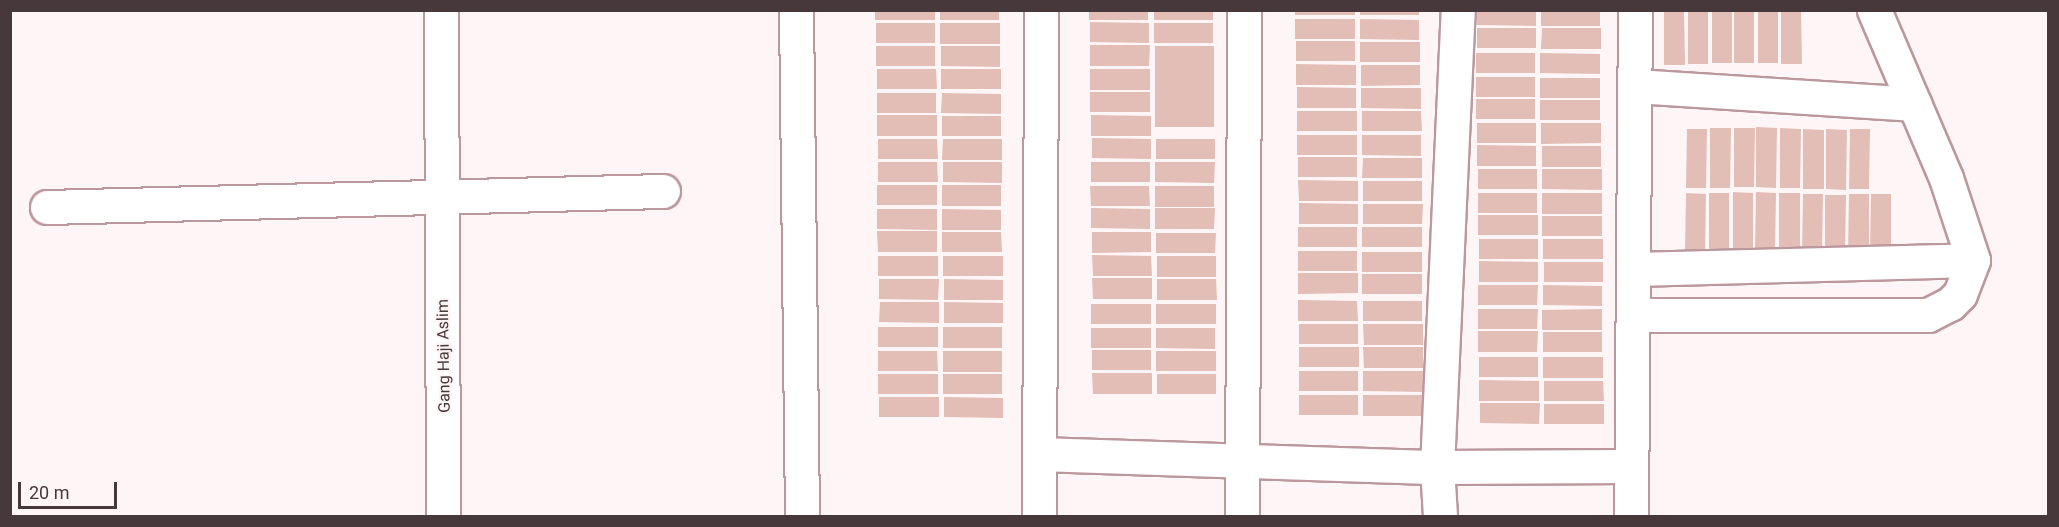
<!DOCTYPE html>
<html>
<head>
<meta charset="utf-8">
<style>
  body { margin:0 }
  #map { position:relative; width:2059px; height:527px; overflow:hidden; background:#fef5f7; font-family:Roboto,sans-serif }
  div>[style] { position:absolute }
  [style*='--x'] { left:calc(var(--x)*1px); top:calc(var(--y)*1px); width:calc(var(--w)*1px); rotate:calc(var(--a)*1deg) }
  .building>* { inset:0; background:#e3beb6 }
  .roads { filter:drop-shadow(2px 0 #bb979e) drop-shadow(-2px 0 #bb979e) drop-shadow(0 2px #bb979e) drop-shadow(0 -2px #bb979e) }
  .street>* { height:33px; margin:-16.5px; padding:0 16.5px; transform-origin:16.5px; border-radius:16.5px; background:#fff }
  span { translate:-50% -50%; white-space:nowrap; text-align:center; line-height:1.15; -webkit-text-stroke:4.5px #fef5f7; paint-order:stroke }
  .street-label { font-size:16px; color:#47383b }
  .frame { position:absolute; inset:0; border:12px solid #47383b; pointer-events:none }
  .scale { position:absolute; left:18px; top:482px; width:99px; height:27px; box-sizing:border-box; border:3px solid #47383b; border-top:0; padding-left:8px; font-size:18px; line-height:21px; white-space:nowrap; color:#47383b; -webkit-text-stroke:4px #fef5f7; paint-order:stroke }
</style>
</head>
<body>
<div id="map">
  <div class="building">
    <div style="clip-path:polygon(875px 10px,935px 10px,935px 20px,875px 20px)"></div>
    <div style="clip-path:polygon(940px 10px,999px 10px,999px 20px,940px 20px)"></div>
    <div style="clip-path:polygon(1089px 10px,1148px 10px,1148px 20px,1089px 20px)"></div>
    <div style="clip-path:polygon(1154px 10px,1213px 10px,1213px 20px,1154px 20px)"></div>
    <div style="clip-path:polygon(1295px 10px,1355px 10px,1355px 15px,1295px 15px)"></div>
    <div style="clip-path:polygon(1360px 10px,1419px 10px,1419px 15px,1360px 15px)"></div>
    <div style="clip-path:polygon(1477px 10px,1536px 10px,1536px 26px,1477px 25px)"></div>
    <div style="clip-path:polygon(1541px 10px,1600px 10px,1600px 26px,1541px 26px)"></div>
    <div style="clip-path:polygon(1664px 10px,1684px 10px,1685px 65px,1664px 65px)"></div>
    <div style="clip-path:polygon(1688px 10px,1708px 10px,1708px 64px,1688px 64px)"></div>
    <div style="clip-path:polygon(1712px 10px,1732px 10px,1732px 63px,1712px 63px)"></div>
    <div style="clip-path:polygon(1734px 10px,1754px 10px,1754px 63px,1734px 63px)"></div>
    <div style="clip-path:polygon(1758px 10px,1778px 10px,1778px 63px,1758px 63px)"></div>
    <div style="clip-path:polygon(1781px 10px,1801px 10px,1802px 64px,1781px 64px)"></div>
    <div style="clip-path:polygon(1295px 19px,1355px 19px,1355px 39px,1295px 39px)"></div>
    <div style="clip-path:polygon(1360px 19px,1419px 20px,1419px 40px,1360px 39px)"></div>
    <div style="clip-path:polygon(1090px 22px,1149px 23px,1149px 43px,1090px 42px)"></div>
    <div style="clip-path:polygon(876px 23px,935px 23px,935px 43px,876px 43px)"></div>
    <div style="clip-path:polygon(940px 23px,1000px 23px,1000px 44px,940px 44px)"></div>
    <div style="clip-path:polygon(1154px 23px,1213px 23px,1213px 43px,1154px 43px)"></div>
    <div style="clip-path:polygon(1477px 28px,1536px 28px,1536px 48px,1477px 48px)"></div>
    <div style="clip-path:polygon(1542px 28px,1601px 28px,1601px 49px,1541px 49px)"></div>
    <div style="clip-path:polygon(1296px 41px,1355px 41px,1355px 61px,1296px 61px)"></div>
    <div style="clip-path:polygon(1360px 42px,1420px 42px,1420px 62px,1360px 62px)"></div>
    <div style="clip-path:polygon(1090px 45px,1150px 45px,1149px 66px,1090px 66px)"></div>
    <div style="clip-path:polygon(876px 46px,935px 46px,935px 66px,876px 66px)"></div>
    <div style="clip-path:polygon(941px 46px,1000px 46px,1000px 67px,941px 66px)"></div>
    <div style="clip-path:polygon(1155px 46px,1214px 46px,1214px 127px,1155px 127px)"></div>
    <div style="clip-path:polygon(1476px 53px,1535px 53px,1535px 73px,1476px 73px)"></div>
    <div style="clip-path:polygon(1540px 53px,1600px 54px,1600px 74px,1540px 73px)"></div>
    <div style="clip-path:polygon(1296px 64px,1356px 65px,1356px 85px,1296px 85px)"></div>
    <div style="clip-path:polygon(1361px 65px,1420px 65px,1420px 85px,1361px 86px)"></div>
    <div style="clip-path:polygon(877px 69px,936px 69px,937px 89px,877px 89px)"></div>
    <div style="clip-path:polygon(941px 69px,1001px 69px,1001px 89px,941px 89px)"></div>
    <div style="clip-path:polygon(1090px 69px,1150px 69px,1150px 90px,1090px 90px)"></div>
    <div style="clip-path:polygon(1476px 77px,1535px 77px,1535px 97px,1476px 97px)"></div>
    <div style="clip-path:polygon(1540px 78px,1600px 78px,1600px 98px,1540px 98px)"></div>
    <div style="clip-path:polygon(1297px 87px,1356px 88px,1356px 108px,1297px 108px)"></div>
    <div style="clip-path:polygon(1361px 88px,1421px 88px,1421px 109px,1361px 108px)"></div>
    <div style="clip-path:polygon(1090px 92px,1150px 92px,1150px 112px,1090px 112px)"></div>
    <div style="clip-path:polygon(877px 93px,936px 93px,936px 113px,877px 113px)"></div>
    <div style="clip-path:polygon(942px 93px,1001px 94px,1001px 114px,941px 113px)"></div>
    <div style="clip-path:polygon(1476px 99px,1535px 99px,1535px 119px,1476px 119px)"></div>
    <div style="clip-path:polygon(1540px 100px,1600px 100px,1600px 120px,1540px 120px)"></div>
    <div style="clip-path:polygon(1297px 111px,1357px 111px,1357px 131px,1297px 131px)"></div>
    <div style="clip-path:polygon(1362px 111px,1421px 111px,1422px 131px,1362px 131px)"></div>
    <div style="clip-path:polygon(877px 115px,937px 115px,937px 136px,877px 136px)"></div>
    <div style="clip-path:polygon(1091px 115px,1151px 116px,1151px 136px,1091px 136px)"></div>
    <div style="clip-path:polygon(942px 116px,1001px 116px,1001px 136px,942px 136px)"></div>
    <div style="clip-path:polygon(1477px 123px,1536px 123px,1536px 143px,1477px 143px)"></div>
    <div style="clip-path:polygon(1541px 123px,1601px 123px,1601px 143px,1541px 144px)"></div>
    <div style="clip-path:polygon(1756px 127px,1777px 128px,1776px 188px,1756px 187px)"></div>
    <div style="clip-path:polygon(1710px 128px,1731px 128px,1730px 188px,1710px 188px)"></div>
    <div style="clip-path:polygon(1734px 128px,1755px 128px,1754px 187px,1734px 187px)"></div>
    <div style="clip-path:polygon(1780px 128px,1801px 129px,1800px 188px,1780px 188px)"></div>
    <div style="clip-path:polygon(1687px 129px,1707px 129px,1706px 188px,1686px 188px)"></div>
    <div style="clip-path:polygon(1803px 129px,1824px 130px,1824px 189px,1803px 189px)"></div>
    <div style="clip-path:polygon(1826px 129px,1847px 130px,1846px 190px,1826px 189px)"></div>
    <div style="clip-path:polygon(1850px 129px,1870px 129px,1869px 189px,1849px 189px)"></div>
    <div style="clip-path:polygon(1297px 135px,1357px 135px,1357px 155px,1297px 155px)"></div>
    <div style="clip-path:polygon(1362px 135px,1421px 135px,1421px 156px,1362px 155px)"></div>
    <div style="clip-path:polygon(1092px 138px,1151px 139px,1151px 159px,1092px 158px)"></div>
    <div style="clip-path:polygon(878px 139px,937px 139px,938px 159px,878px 159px)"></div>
    <div style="clip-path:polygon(943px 139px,1002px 139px,1002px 160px,942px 160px)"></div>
    <div style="clip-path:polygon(1156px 139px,1215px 139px,1215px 159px,1156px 159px)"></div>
    <div style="clip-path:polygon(1477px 145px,1536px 146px,1536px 166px,1477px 166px)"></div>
    <div style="clip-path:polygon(1542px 146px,1601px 146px,1601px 167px,1542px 167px)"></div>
    <div style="clip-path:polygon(1298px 157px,1357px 157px,1357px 177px,1298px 177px)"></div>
    <div style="clip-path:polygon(1363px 158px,1422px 158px,1422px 178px,1362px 178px)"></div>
    <div style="clip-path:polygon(878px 162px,937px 162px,938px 182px,878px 182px)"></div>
    <div style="clip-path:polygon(943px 162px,1002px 162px,1002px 183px,943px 182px)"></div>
    <div style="clip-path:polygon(1091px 162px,1150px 162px,1150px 182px,1091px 182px)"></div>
    <div style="clip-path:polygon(1155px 162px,1215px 162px,1214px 183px,1155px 182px)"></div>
    <div style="clip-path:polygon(1478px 169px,1537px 169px,1537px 189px,1478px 189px)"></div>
    <div style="clip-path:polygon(1542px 169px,1602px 169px,1602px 190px,1542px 189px)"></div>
    <div style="clip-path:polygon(1298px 180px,1358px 181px,1358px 201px,1299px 201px)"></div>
    <div style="clip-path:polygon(1363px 181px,1422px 181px,1422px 201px,1363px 201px)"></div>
    <div style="clip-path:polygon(877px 185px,937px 185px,937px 205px,877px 205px)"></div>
    <div style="clip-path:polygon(942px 185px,1001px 185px,1001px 206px,942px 206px)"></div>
    <div style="clip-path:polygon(1090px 186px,1149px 186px,1150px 206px,1091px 206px)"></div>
    <div style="clip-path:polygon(1155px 186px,1214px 186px,1214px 207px,1155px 207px)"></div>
    <div style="clip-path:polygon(1733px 192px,1753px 193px,1753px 253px,1733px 252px)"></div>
    <div style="clip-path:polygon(1756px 192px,1776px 193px,1775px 252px,1755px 252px)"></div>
    <div style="clip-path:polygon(1478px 193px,1537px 193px,1537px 213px,1478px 213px)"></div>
    <div style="clip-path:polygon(1542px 193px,1602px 193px,1602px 214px,1542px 214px)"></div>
    <div style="clip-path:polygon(1686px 193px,1706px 194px,1705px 254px,1685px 253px)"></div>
    <div style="clip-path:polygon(1709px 193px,1729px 193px,1729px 253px,1709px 253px)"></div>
    <div style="clip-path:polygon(1779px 193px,1800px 193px,1800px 253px,1779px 253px)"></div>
    <div style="clip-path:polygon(1803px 194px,1823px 194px,1822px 254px,1802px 254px)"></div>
    <div style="clip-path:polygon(1849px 194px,1869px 194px,1869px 254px,1848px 254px)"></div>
    <div style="clip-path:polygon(1871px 194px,1891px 194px,1891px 254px,1870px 253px)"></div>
    <div style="clip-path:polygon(1825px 195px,1846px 195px,1845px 254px,1825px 254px)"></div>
    <div style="clip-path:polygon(1299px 203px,1358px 204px,1358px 224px,1299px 224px)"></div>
    <div style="clip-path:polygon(1363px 204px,1423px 204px,1422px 224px,1363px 224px)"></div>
    <div style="clip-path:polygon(1091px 208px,1150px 209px,1150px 229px,1091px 228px)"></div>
    <div style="clip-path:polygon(1155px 208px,1215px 208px,1214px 229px,1155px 229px)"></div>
    <div style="clip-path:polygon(877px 209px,937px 209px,937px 230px,877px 229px)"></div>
    <div style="clip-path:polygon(942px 209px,1001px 210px,1001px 230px,942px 230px)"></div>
    <div style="clip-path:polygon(1478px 215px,1538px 215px,1538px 235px,1478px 235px)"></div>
    <div style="clip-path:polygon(1542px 216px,1602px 216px,1602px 236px,1542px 236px)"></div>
    <div style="clip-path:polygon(1298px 227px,1357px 227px,1357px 247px,1298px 247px)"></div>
    <div style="clip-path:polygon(1362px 227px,1422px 227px,1422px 247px,1362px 247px)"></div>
    <div style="clip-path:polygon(877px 231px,937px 231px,937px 252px,878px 252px)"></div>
    <div style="clip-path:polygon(942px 232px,1001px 232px,1002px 252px,942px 252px)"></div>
    <div style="clip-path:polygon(1092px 232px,1151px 232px,1151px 252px,1092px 253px)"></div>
    <div style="clip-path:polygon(1156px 233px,1216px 233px,1215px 253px,1156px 253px)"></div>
    <div style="clip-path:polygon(1479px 239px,1538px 239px,1538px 259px,1479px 259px)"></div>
    <div style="clip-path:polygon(1543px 239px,1603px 239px,1603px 259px,1543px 259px)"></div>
    <div style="clip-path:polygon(1298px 251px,1357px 251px,1357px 271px,1298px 271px)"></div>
    <div style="clip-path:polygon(1362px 252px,1422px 252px,1422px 272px,1362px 272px)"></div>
    <div style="clip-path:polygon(1092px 255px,1151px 256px,1152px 276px,1093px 276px)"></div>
    <div style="clip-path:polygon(878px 256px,938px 256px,938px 276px,878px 276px)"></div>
    <div style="clip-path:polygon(943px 256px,1003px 256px,1003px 276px,943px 276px)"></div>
    <div style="clip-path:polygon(1157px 256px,1216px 256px,1216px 277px,1157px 277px)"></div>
    <div style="clip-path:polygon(1479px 261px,1538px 262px,1538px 282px,1479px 282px)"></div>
    <div style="clip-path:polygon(1544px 262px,1603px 262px,1603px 282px,1544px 282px)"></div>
    <div style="clip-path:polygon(1298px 273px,1358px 273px,1358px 293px,1298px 294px)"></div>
    <div style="clip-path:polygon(1362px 274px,1422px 274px,1422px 294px,1362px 294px)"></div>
    <div style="clip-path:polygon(1092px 278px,1152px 278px,1152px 299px,1093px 299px)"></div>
    <div style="clip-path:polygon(879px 279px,939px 279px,938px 300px,879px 299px)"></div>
    <div style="clip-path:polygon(944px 279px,1003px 280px,1003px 300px,944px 300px)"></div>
    <div style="clip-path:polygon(1157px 279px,1216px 279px,1217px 300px,1157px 300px)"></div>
    <div style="clip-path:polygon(1478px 285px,1538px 285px,1537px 305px,1478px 305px)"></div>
    <div style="clip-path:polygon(1543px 285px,1602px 286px,1602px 306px,1543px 305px)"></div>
    <div style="clip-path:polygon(1298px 300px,1357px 301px,1358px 321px,1298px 321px)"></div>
    <div style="clip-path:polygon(1363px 301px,1422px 301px,1422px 321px,1363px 321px)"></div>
    <div style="clip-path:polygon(880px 302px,939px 302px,939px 323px,879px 322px)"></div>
    <div style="clip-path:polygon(944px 302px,1003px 303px,1003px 323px,944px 323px)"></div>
    <div style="clip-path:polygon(1091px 304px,1151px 304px,1151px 324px,1091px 324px)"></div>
    <div style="clip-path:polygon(1156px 304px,1216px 304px,1216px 324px,1156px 324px)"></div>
    <div style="clip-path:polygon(1478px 309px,1538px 309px,1537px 329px,1478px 329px)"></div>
    <div style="clip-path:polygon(1602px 309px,1602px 330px,1542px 330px,1542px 310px)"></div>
    <div style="clip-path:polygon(1299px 324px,1358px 324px,1358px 344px,1299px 344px)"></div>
    <div style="clip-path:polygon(1363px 324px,1423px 324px,1423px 345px,1364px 345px)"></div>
    <div style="clip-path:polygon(878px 327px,938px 327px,938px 347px,878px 347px)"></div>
    <div style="clip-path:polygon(943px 327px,1002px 327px,1002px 348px,943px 348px)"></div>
    <div style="clip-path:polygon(1091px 328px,1151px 328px,1151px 348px,1091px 348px)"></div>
    <div style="clip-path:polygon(1156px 328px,1215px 328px,1215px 349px,1156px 348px)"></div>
    <div style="clip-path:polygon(1478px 331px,1538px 331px,1537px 352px,1478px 352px)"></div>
    <div style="clip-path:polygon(1543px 332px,1602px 332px,1602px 352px,1543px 352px)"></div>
    <div style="clip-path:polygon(1299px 347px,1359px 347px,1359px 367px,1299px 367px)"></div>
    <div style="clip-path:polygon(1363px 347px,1423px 347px,1423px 368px,1364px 368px)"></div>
    <div style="clip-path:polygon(1092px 350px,1151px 350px,1151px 370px,1092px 370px)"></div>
    <div style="clip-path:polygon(878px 351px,937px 351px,938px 371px,878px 371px)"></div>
    <div style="clip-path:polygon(943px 351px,1002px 351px,1002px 372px,943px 372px)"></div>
    <div style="clip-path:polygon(1156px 351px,1216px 351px,1216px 371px,1156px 371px)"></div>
    <div style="clip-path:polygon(1479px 357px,1538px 357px,1538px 377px,1479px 377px)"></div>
    <div style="clip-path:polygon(1543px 357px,1603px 357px,1603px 378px,1543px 378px)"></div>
    <div style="clip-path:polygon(1299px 371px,1358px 371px,1358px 391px,1299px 391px)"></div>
    <div style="clip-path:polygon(1363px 371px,1423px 371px,1423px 392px,1363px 391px)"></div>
    <div style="clip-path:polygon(1092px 373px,1152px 373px,1152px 394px,1093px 394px)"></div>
    <div style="clip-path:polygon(878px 374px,938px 374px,938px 394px,878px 394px)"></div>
    <div style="clip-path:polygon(943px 374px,1002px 374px,1002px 394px,943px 394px)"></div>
    <div style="clip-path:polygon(1157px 374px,1216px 374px,1216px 394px,1157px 394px)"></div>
    <div style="clip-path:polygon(1479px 380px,1539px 381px,1539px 401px,1479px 401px)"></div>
    <div style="clip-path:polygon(1544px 381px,1603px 381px,1604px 401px,1544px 401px)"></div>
    <div style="clip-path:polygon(1299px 395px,1358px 395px,1358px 415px,1299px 415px)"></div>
    <div style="clip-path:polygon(1363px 395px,1423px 395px,1423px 416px,1363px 416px)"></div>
    <div style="clip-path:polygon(879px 397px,939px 397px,939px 417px,879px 417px)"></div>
    <div style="clip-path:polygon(944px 397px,1003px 398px,1003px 418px,944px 417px)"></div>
    <div style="clip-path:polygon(1480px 403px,1540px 403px,1539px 424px,1480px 423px)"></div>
    <div style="clip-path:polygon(1544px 404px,1604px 404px,1604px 424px,1544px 424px)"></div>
  </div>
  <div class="roads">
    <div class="street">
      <div style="--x:441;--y:10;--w:506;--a:89.77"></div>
      <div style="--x:796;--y:10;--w:506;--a:89.32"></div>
      <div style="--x:1636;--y:86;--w:279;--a:3.7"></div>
      <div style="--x:47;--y:207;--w:616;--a:-1.49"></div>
      <div style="--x:1634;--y:269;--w:339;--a:-1.5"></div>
      <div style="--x:1634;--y:315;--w:294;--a:0"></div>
      <div style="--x:1928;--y:315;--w:25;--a:-27"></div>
      <div style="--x:1950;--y:304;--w:14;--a:-45"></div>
      <div style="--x:1960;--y:294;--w:36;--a:-69"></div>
      <div style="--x:1973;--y:260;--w:86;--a:-108.2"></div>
      <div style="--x:1946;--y:178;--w:183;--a:-113.2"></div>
      <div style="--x:1039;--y:454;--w:398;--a:1.9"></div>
      <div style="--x:1437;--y:467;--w:193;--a:-0.3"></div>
      <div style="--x:1039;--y:516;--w:506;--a:-89.77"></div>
      <div style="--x:1242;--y:516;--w:506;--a:-89.77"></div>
      <div style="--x:1440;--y:516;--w:49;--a:-93.5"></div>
      <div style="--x:1437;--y:467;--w:457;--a:-87.4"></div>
      <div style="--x:1631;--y:516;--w:506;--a:-89.55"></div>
    </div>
  </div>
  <div class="street-label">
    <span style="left:444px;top:356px;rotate:-91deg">Gang Haji Aslim</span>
  </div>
  <div class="frame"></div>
  <div class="scale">20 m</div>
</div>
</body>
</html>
